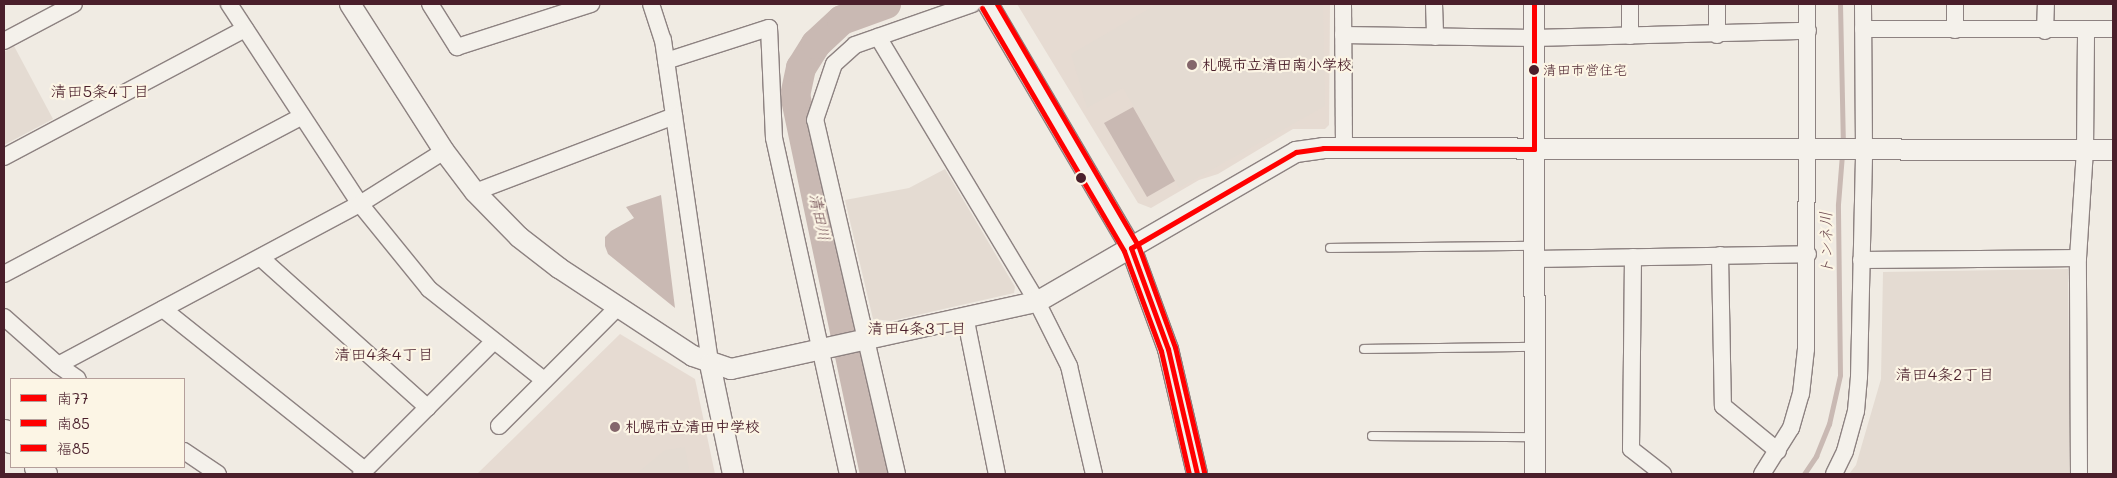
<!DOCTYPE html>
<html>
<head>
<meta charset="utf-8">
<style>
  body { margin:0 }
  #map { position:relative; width:2117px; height:478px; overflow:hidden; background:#f0ebe3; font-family:Mali,"Klee One",sans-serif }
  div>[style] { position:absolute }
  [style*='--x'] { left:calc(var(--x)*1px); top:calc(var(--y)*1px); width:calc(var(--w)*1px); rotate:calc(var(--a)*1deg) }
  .built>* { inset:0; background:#e6dbd2 }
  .green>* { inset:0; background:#e4dbd2 }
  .water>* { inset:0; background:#c9b9b3 }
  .stream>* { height:5px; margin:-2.5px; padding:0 2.5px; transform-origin:2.5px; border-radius:2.5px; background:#c9b9b3 }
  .river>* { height:30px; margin:-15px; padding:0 15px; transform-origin:15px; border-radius:15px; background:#c9b9b3 }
  .roads { filter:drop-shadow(1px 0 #8d8281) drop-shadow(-1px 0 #8d8281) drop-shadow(0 1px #8d8281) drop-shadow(0 -1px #8d8281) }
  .service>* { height:8px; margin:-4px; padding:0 4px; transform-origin:4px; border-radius:4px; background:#f4f1eb }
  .minor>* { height:16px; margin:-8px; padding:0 8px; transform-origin:8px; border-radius:8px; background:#f4f1eb }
  .tertiary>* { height:20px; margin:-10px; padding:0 10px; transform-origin:10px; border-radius:10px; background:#f4f1eb }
  .primary>* { height:25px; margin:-12.5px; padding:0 12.5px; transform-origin:12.5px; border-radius:12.5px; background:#f4f1eb }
  .bus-1>* { height:5px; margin:-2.5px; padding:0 2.5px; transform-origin:2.5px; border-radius:2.5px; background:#f00 }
  .bus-2>* { height:5px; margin:-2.5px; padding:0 2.5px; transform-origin:2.5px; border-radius:2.5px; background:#f00 }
  .bus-3>* { height:5px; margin:-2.5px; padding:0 2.5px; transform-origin:2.5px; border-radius:2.5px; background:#f00 }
  .dots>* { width:14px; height:14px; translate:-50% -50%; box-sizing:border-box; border:2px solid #fcf5e5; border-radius:50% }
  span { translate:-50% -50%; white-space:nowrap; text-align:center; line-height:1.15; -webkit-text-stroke:4.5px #fcf5e5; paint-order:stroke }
  .bus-label { font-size:14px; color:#4a1f2b }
  .left { translate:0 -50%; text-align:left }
  .poi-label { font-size:15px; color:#4a1f2b; font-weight:700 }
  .neighbourhood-label { font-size:16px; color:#4a1f2b }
  .water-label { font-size:16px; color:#704d53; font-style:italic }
  .frame { position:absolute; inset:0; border:5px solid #4a1f2b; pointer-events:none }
  .legend { position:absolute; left:10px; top:378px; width:175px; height:90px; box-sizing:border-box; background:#fcf5e5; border:1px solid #b59f9b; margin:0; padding:6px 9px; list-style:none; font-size:15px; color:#4a1f2b }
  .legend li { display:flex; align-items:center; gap:10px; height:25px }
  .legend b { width:25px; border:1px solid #b59f9b }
</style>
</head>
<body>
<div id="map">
  <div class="built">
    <div style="clip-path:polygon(1017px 4px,1330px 4px,1329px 125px,1325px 129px,1293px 129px,1218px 174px,1199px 180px,1151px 208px,1138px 203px)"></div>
    <div style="clip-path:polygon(620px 334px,695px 379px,715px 474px,477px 474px)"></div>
  </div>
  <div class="green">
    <div style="clip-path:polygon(1157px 4px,1323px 4px,1325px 106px,1179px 188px,1123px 88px,1087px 108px,1071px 54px)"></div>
    <div style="clip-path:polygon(14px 46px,53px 119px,4px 145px,4px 52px)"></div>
    <div style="clip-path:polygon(945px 169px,1015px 287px,1014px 293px,891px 321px,873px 319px,845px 200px,909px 188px)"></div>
    <div style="clip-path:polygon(2068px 269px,2070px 474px,1849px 474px,1856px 465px,1881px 379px,1883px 272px)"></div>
    <div style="clip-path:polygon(685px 447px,690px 474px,636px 474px,665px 450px)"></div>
  </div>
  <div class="water">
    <div style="clip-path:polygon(1133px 107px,1175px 181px,1147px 197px,1104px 123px)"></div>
    <div style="clip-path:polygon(661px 195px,675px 308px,608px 254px,605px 246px,605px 237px,611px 231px,634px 218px,626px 207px)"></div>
  </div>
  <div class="stream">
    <div style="--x:1840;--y:4;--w:142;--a:88.8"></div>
    <div style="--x:1804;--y:474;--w:22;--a:-56"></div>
    <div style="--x:1816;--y:456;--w:35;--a:-68"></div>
    <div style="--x:1829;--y:424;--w:50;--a:-77.3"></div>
    <div style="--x:1840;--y:375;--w:171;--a:-90.7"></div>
    <div style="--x:1838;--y:204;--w:50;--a:-85.4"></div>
  </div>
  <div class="river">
    <div style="--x:875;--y:474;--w:386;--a:-101.9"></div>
    <div style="--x:795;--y:96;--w:29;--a:-78"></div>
    <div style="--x:801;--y:68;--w:28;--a:-58"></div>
    <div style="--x:816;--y:44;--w:35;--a:-43"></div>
    <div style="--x:842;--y:20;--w:47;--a:-20"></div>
  </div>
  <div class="roads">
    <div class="service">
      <div style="--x:1330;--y:248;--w:203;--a:-0.6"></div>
      <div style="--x:1364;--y:349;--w:170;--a:-0.7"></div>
      <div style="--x:1372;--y:436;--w:163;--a:0.4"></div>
    </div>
    <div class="minor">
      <div style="--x:229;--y:4;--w:239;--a:56.8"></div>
      <div style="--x:360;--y:204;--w:109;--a:50.9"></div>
      <div style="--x:429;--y:289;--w:147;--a:38.4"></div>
      <div style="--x:430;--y:4;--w:51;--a:57.9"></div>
      <div style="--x:457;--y:47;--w:141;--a:-17.8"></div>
      <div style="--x:651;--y:4;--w:38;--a:72"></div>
      <div style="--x:663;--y:40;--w:327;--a:81.7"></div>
      <div style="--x:1343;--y:4;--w:144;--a:89.6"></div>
      <div style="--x:1434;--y:4;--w:33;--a:88"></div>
      <div style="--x:1717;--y:4;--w:31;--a:90"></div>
      <div style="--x:1955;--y:4;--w:26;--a:90"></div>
      <div style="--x:1863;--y:29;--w:250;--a:0"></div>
      <div style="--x:2045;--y:31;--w:27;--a:-88"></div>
      <div style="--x:1343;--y:35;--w:191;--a:0.9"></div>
      <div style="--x:1534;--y:38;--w:274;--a:-1.5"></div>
      <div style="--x:1630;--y:36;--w:32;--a:-90"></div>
      <div style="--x:878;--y:37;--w:309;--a:59"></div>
      <div style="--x:1037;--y:302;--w:72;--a:63.4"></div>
      <div style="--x:1069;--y:366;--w:111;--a:77"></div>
      <div style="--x:4;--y:41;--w:79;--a:-27.9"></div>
      <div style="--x:666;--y:61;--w:108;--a:-17.8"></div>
      <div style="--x:769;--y:28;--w:110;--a:87.4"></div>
      <div style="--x:774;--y:138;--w:344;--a:77.6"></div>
      <div style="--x:4;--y:157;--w:273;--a:-28"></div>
      <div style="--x:475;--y:192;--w:213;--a:-20.9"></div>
      <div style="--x:1720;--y:255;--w:151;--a:88.9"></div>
      <div style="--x:1723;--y:406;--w:71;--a:39.3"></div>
      <div style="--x:1633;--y:257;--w:192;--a:90.6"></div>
      <div style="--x:1631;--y:449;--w:41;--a:38"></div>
      <div style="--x:261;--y:258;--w:224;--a:41.9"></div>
      <div style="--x:1535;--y:259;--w:273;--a:-1"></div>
      <div style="--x:1861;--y:260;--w:217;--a:-0.5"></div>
      <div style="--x:4;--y:274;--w:337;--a:-27.9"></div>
      <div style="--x:163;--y:309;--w:258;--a:38.6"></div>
      <div style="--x:965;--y:316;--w:161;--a:78.6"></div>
      <div style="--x:4;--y:317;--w:72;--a:41.6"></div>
      <div style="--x:58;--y:365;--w:24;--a:35"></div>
      <div style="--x:58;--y:365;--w:342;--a:-28.1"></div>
      <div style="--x:360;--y:204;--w:99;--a:-32.2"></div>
      <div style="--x:499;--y:426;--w:168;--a:-45"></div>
      <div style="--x:184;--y:451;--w:41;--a:34.1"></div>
      <div style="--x:361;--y:474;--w:187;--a:-45"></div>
      <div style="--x:897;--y:474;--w:363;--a:-103"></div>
      <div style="--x:815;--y:120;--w:59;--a:-71.3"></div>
      <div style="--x:834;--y:64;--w:28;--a:-42"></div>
      <div style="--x:855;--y:45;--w:124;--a:-19.3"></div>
      <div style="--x:1762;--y:474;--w:54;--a:-57.8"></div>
      <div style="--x:1791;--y:428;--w:35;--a:-74"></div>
      <div style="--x:1801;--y:394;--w:45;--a:-83.7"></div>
      <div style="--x:1806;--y:349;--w:345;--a:-89.8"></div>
      <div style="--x:1834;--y:474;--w:25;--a:-64"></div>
      <div style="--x:1845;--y:451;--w:41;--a:-74.6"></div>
      <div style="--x:1856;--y:411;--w:34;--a:-85"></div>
      <div style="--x:1859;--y:377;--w:228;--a:-88.7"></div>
      <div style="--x:1864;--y:149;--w:145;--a:-90.4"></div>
      <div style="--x:2079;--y:474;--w:216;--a:-90.3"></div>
      <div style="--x:2078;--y:258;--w:108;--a:-86.3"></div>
      <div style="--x:2085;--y:150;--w:120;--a:-89.5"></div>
    </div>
    <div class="tertiary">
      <div style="--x:350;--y:4;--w:174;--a:57.4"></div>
      <div style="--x:444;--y:151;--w:51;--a:52.9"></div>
      <div style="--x:475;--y:192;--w:63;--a:45.6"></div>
      <div style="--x:519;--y:237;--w:51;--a:37.8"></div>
      <div style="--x:559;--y:268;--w:160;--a:33.3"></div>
      <div style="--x:693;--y:356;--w:40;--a:18.9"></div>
      <div style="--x:731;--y:369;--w:313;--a:-12.4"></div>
      <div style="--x:1037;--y:302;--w:299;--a:-30.1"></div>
      <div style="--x:1296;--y:152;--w:27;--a:-8"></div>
      <div style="--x:1323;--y:148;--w:790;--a:0.15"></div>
      <div style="--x:988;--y:4;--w:283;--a:59.6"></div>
      <div style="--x:1131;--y:248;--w:108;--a:69.9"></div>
      <div style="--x:1168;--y:349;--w:128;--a:76.9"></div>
      <div style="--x:1534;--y:4;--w:470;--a:89.9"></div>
      <div style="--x:710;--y:364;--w:112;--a:78.2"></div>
    </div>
    <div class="primary">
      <div style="--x:4;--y:432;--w:11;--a:49"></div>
      <div style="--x:37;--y:467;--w:10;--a:45"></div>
    </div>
  </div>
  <div class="bus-1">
    <div style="--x:1534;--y:4;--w:145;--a:90"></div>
    <div style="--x:1131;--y:248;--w:191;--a:-30.2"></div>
    <div style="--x:1296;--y:152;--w:27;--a:-8"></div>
    <div style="--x:1323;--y:148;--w:211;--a:0.3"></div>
    <div style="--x:1131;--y:248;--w:108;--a:69.9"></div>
    <div style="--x:1168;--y:349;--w:128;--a:76.9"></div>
  </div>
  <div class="bus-2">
    <div style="--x:982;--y:8;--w:281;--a:59.7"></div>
    <div style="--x:1124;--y:251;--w:107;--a:69.7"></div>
    <div style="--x:1161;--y:351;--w:126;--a:77.2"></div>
  </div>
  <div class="bus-3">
    <div style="--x:997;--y:4;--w:279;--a:59.7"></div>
    <div style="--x:1138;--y:245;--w:109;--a:70.1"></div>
    <div style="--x:1175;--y:347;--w:128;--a:76.9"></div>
  </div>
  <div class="dots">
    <div style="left:1192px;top:65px;background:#84666b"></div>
    <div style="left:1534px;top:70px;background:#4a1f2b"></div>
    <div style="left:1081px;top:178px;background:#4a1f2b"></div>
    <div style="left:615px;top:427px;background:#84666b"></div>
  </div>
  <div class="bus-label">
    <span class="left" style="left:1543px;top:70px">清田市営住宅</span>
  </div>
  <div class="poi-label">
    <span class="left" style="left:1202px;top:65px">札幌市立清田南小学校</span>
    <span class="left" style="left:625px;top:427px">札幌市立清田中学校</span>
  </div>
  <div class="neighbourhood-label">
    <span style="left:100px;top:91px">清田5条4丁目</span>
    <span style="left:917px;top:328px">清田4条3丁目</span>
    <span style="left:384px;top:354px">清田4条4丁目</span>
    <span style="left:1945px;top:374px">清田4条2丁目</span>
  </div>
  <div class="water-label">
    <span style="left:820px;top:217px;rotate:78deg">清田川</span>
    <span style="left:1826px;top:243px;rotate:-91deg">トンネ川</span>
  </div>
  <div class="frame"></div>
  <ul class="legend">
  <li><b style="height:6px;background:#f00"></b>南77</li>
  <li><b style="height:6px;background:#f00"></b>南85</li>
  <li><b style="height:6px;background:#f00"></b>福85</li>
  </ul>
</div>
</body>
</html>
